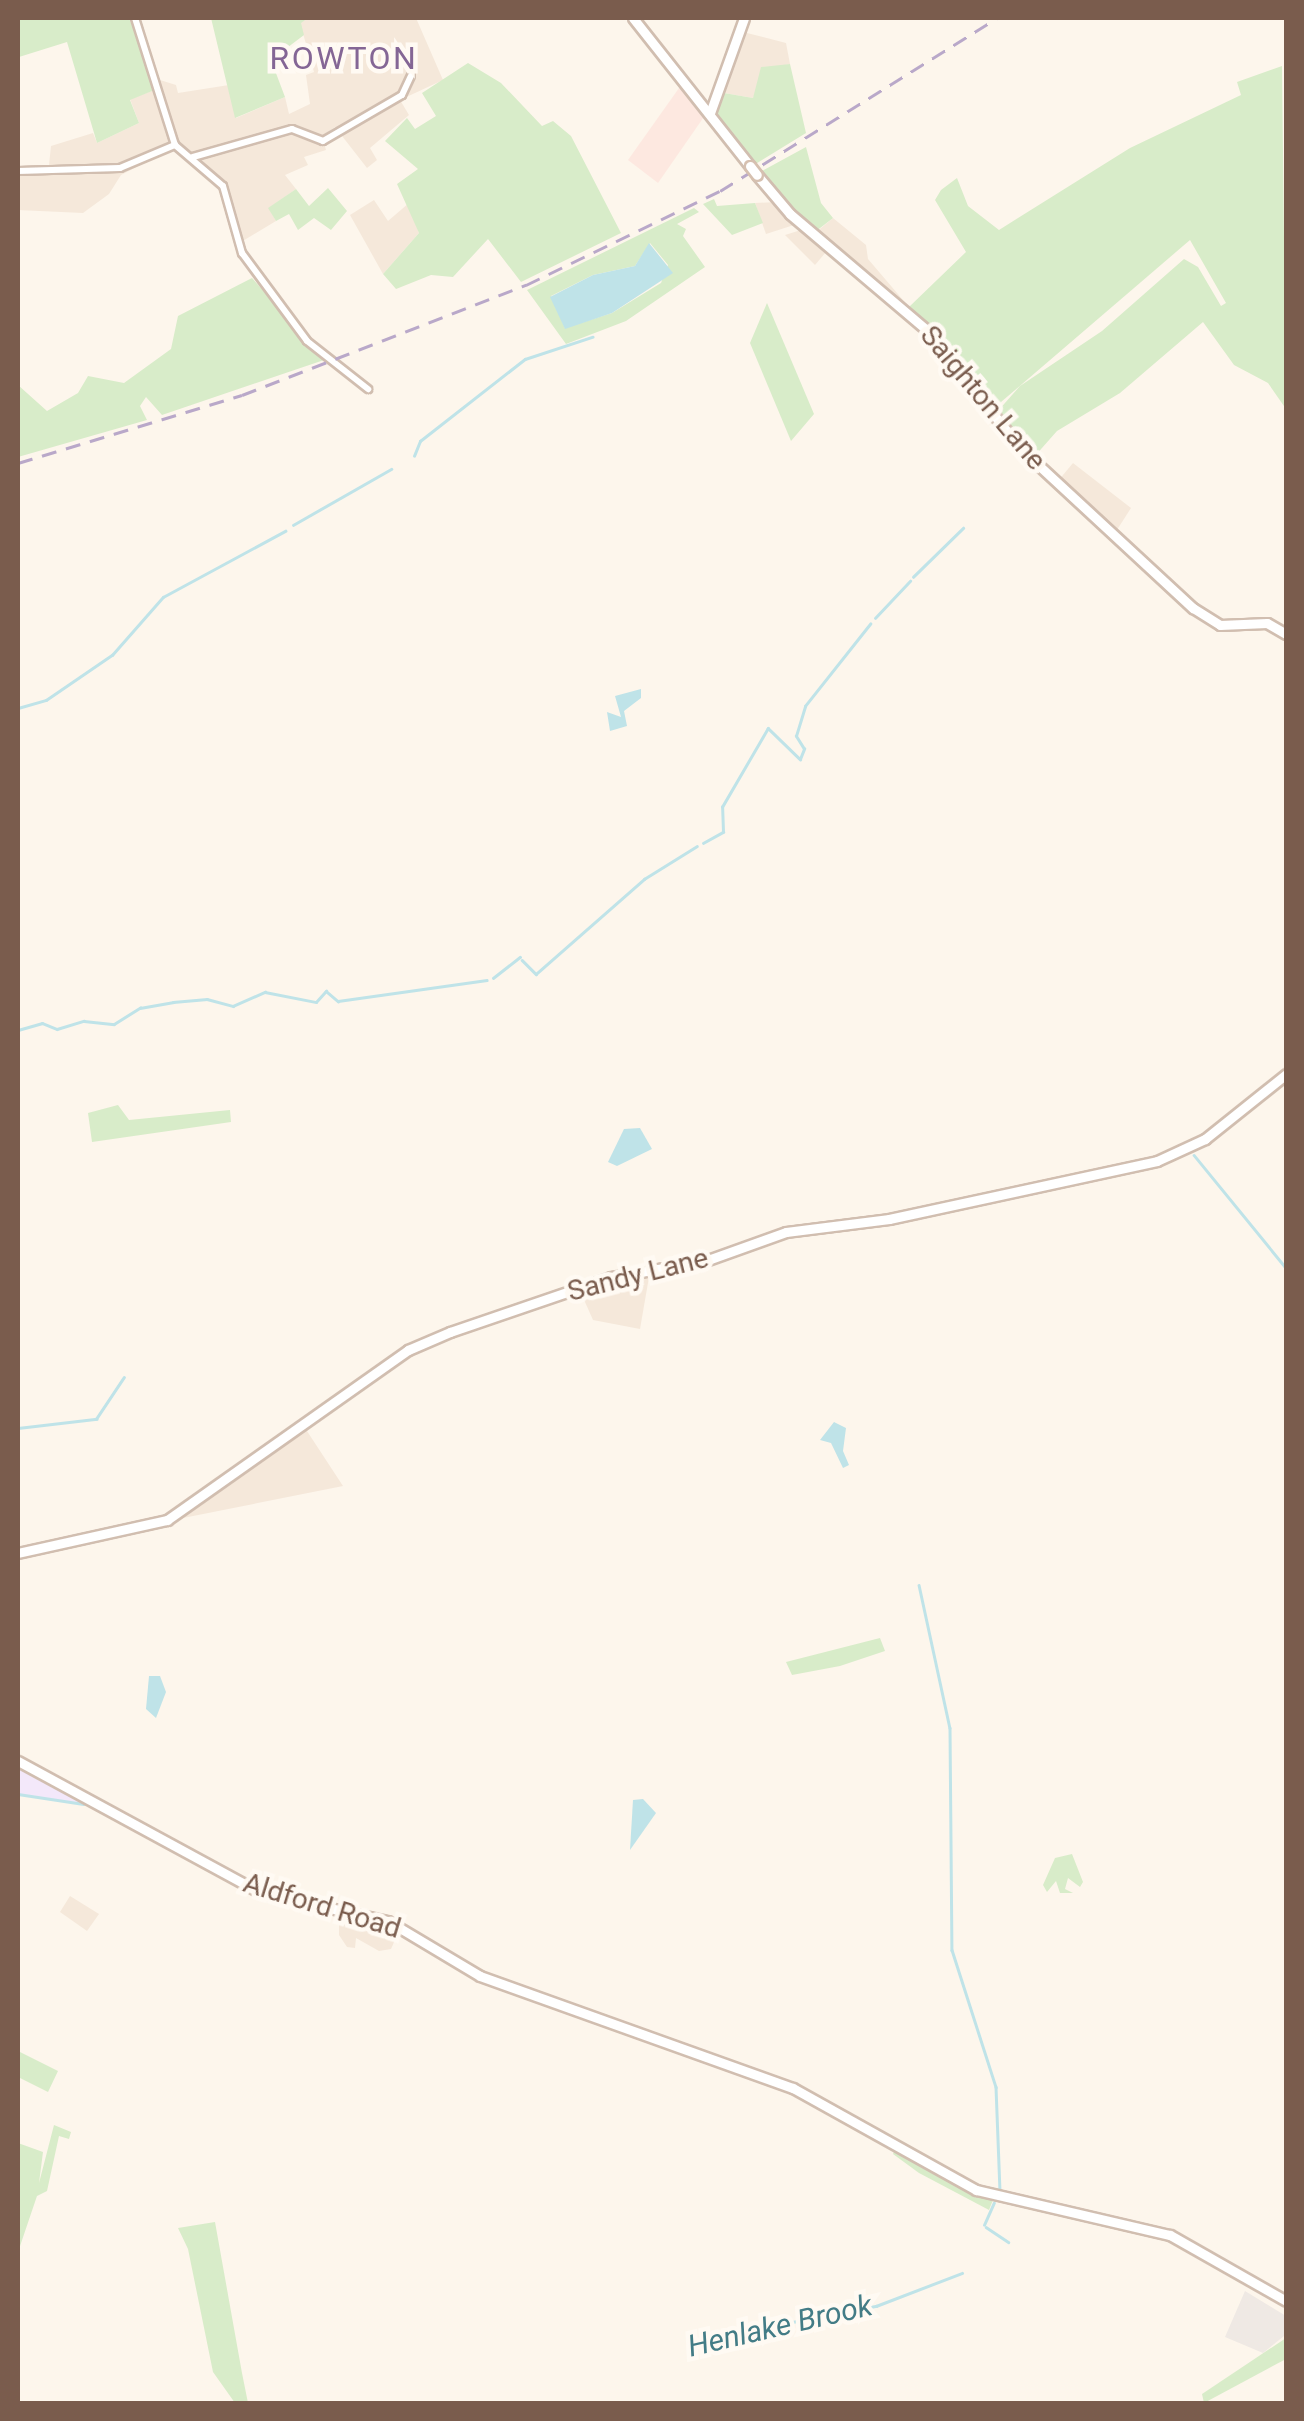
<!DOCTYPE html>
<html>
<head>
<meta charset="utf-8">
<style>
  body { margin:0 }
  #map { position:relative; width:1304px; height:2421px; overflow:hidden; background:#fdf6ec; font-family:Roboto,sans-serif }
  div>[style] { position:absolute }
  [style*='--x'] { left:calc(var(--x)*1px); top:calc(var(--y)*1px); width:calc(var(--w)*1px); rotate:calc(var(--a)*1deg) }
  .residential>* { inset:0; background:#f5e8da }
  .commercial>* { inset:0; background:#fde8e0 }
  .industrial>* { inset:0; background:#efe9e4 }
  .education>* { inset:0; background:#f3e8fa }
  .green>* { inset:0; background:#d8ecc9 }
  .water>* { inset:0; background:#bfe3e8 }
  .stream>* { height:2.5px; margin:-1.25px; padding:0 1.25px; transform-origin:1.25px; border-radius:1.25px; background:#bfe3e8 }
  .roads { filter:drop-shadow(2px 0 #d1beb0) drop-shadow(-2px 0 #d1beb0) drop-shadow(0 2px #d1beb0) drop-shadow(0 -2px #d1beb0) }
  .street>* { height:6px; margin:-3px; padding:0 3px; transform-origin:3px; border-radius:3px; background:#fff }
  .secondary>* { height:9px; margin:-4.5px; padding:0 4.5px; transform-origin:4.5px; border-radius:4.5px; background:#fff }
  .rail>* { height:2.5px; margin-top:-1.25px; transform-origin:0; background:repeating-linear-gradient(90deg,#b9a8c9 0 15px,transparent 0 25px) }
  .bridges { filter:drop-shadow(2px 0 #d6c0b0) drop-shadow(-2px 0 #d6c0b0) drop-shadow(0 2px #d6c0b0) drop-shadow(0 -2px #d6c0b0) }
  .secondary-bridge>* { height:9px; margin:-4.5px; padding:0 4.5px; transform-origin:4.5px; border-radius:4.5px; background:#fff }
  span { translate:-50% -50%; white-space:nowrap; text-align:center; line-height:1.15; -webkit-text-stroke:9px #fffaf3; paint-order:stroke }
  .street-label { font-size:28px; color:#7a5c4d }
  .water-label { font-size:30px; color:#437c86; font-style:italic }
  .quarter-label { font-size:32px; color:#846695; letter-spacing:2.5px }
  .frame { position:absolute; inset:0; border:20px solid #7a5c4d; pointer-events:none }
</style>
</head>
<body>
<div id="map">
  <div class="residential">
    <div style="clip-path:polygon(308px 18px,416px 18px,443px 80px,400px 100px,409px 115px,370px 148px,377px 160px,367px 168px,335px 127px,322px 136px,326px 150px,304px 157px,308px 165px,285px 175px,296px 189px,269px 208px,276px 221px,241px 242px,226px 186px,200px 161px,173px 148px,121px 175px,109px 194px,83px 213px,18px 210px,18px 174px,48px 175px,51px 146px,93px 133px,97px 143px,139px 123px,130px 99px,157px 89px,160px 80px,176px 85px,178px 93px,229px 85px,236px 118px,285px 97px,289px 114px,310px 104px,306px 75px,314px 72px,300px 23px)"></div>
    <div style="clip-path:polygon(743px 32px,786px 43px,790px 64px,767px 69px,753px 98px,724px 93px)"></div>
    <div style="clip-path:polygon(374px 200px,388px 221px,409px 203px,419px 233px,383px 274px,350px 215px)"></div>
    <div style="clip-path:polygon(777px 202px,797px 224px,766px 234px,755px 203px)"></div>
    <div style="clip-path:polygon(833px 218px,866px 245px,868px 259px,909px 307px,815px 233px)"></div>
    <div style="clip-path:polygon(801px 230px,826px 252px,815px 265px,785px 235px)"></div>
    <div style="clip-path:polygon(1073px 463px,1131px 508px,1115px 533px,1058px 481px)"></div>
    <div style="clip-path:polygon(649px 1277px,640px 1329px,593px 1320px,581px 1293px)"></div>
    <div style="clip-path:polygon(305px 1428px,343px 1486px,173px 1520px,198px 1504px)"></div>
    <div style="clip-path:polygon(70px 1896px,99px 1914px,87px 1931px,60px 1912px)"></div>
    <div style="clip-path:polygon(339px 1912px,399px 1931px,391px 1949px,379px 1951px,356px 1938px,355px 1948px,347px 1947px,339px 1935px)"></div>
  </div>
  <div class="commercial">
    <div style="clip-path:polygon(684px 81px,708px 111px,658px 183px,628px 160px)"></div>
  </div>
  <div class="industrial">
    <div style="clip-path:polygon(1245px 2291px,1286px 2316px,1284px 2336px,1263px 2353px,1225px 2337px)"></div>
  </div>
  <div class="education">
    <div style="clip-path:polygon(18px 1765px,84px 1802px,83px 1804px,18px 1794px)"></div>
  </div>
  <div class="green">
    <div style="clip-path:polygon(18px 18px,129px 18px,157px 89px,130px 100px,139px 123px,97px 143px,67px 42px,19px 57px)"></div>
    <div style="clip-path:polygon(211px 18px,308px 18px,301px 23px,304px 35px,271px 60px,285px 97px,235px 118px)"></div>
    <div style="clip-path:polygon(468px 63px,501px 83px,542px 126px,553px 121px,571px 136px,621px 233px,521px 282px,488px 239px,453px 277px,431px 275px,396px 289px,383px 274px,419px 233px,397px 184px,418px 169px,385px 141px,407px 118px,415px 129px,436px 116px,422px 93px)"></div>
    <div style="clip-path:polygon(790px 64px,806px 133px,754px 165px,715px 115px,724px 93px,753px 98px,761px 67px)"></div>
    <div style="clip-path:polygon(1282px 66px,1286px 409px,1268px 383px,1234px 365px,1203px 322px,1120px 393px,1057px 431px,1034px 457px,997px 412px,1020px 386px,1102px 331px,1184px 259px,1198px 267px,1221px 306px,1226px 303px,1190px 240px,994px 408px,909px 307px,966px 252px,935px 200px,941px 190px,957px 178px,968px 206px,999px 230px,1130px 148px,1241px 95px,1237px 82px)"></div>
    <div style="clip-path:polygon(806px 147px,821px 203px,833px 218px,815px 232px,760px 172px)"></div>
    <div style="clip-path:polygon(328px 188px,347px 211px,331px 230px,314px 218px,298px 230px,289px 214px,276px 221px,268px 208px,296px 189px,309px 206px)"></div>
    <div style="clip-path:polygon(714px 199px,717px 206px,755px 203px,763px 223px,732px 235px,703px 204px)"></div>
    <div style="clip-path:polygon(evenodd,694px 208px,699px 212px,677px 224px,686px 229px,683px 236px,705px 267px,626px 321px,566px 344px,527px 290px,694px 208px,650px 243px,668px 265px,661px 283px,612px 313px,565px 328px,551px 296px,593px 275px,635px 266px,650px 243px)"></div>
    <div style="clip-path:polygon(252px 278px,324px 360px,162px 415px,146px 397px,140px 406px,147px 420px,18px 457px,18px 385px,47px 411px,78px 393px,88px 376px,124px 383px,171px 349px,178px 316px)"></div>
    <div style="clip-path:polygon(767px 303px,814px 414px,791px 441px,750px 343px)"></div>
    <div style="clip-path:polygon(118px 1105px,129px 1120px,230px 1110px,231px 1122px,92px 1142px,88px 1113px)"></div>
    <div style="clip-path:polygon(880px 1638px,885px 1651px,840px 1666px,792px 1675px,786px 1662px)"></div>
    <div style="clip-path:polygon(1072px 1854px,1083px 1882px,1080px 1887px,1068px 1878px,1065px 1889px,1073px 1893px,1060px 1893px,1056px 1881px,1047px 1892px,1043px 1885px,1055px 1858px)"></div>
    <div style="clip-path:polygon(18px 2051px,58px 2071px,48px 2092px,18px 2077px)"></div>
    <div style="clip-path:polygon(54px 2125px,71px 2132px,69px 2139px,59px 2136px,47px 2191px,37px 2196px,18px 2252px,18px 2143px,43px 2152px,39px 2183px)"></div>
    <div style="clip-path:polygon(896px 2147px,993px 2200px,989px 2210px,919px 2173px,893px 2154px)"></div>
    <div style="clip-path:polygon(215px 2222px,242px 2373px,248px 2403px,235px 2403px,213px 2372px,188px 2249px,178px 2228px)"></div>
    <div style="clip-path:polygon(1286px 2338px,1286px 2359px,1204px 2403px,1202px 2394px)"></div>
  </div>
  <div class="water">
    <div style="clip-path:polygon(649px 243px,673px 273px,612px 313px,565px 329px,550px 297px,593px 275px,635px 266px)"></div>
    <div style="clip-path:polygon(641px 689px,641px 698px,624px 711px,627px 726px,610px 731px,607px 712px,621px 717px,615px 696px)"></div>
    <div style="clip-path:polygon(640px 1128px,652px 1149px,617px 1166px,608px 1162px,624px 1129px)"></div>
    <div style="clip-path:polygon(834px 1422px,846px 1428px,843px 1451px,849px 1465px,843px 1468px,831px 1443px,820px 1440px)"></div>
    <div style="clip-path:polygon(149px 1676px,160px 1676px,166px 1692px,156px 1718px,146px 1709px)"></div>
    <div style="clip-path:polygon(643px 1799px,656px 1813px,630px 1850px,633px 1800px)"></div>
  </div>
  <div class="stream">
    <div style="--x:414;--y:456;--w:16;--a:-68"></div>
    <div style="--x:420;--y:441;--w:133;--a:-38"></div>
    <div style="--x:525;--y:359;--w:71;--a:-18.2"></div>
    <div style="--x:293;--y:525;--w:113;--a:-29.7"></div>
    <div style="--x:913;--y:577;--w:70;--a:-44.4"></div>
    <div style="--x:875;--y:618;--w:51;--a:-46.6"></div>
    <div style="--x:18;--y:708;--w:29;--a:-16"></div>
    <div style="--x:46;--y:700;--w:80;--a:-34.3"></div>
    <div style="--x:112;--y:655;--w:77;--a:-48.7"></div>
    <div style="--x:163;--y:597;--w:139;--a:-28.4"></div>
    <div style="--x:703;--y:843;--w:23;--a:-29"></div>
    <div style="--x:723;--y:832;--w:25;--a:-92"></div>
    <div style="--x:722;--y:807;--w:91;--a:-59.8"></div>
    <div style="--x:768;--y:728;--w:45;--a:44.1"></div>
    <div style="--x:800;--y:759;--w:11;--a:-68"></div>
    <div style="--x:804;--y:749;--w:15;--a:-122"></div>
    <div style="--x:796;--y:736;--w:31;--a:-73"></div>
    <div style="--x:805;--y:706;--w:105;--a:-51.6"></div>
    <div style="--x:522;--y:960;--w:20;--a:45"></div>
    <div style="--x:536;--y:974;--w:144;--a:-41.3"></div>
    <div style="--x:644;--y:879;--w:62;--a:-31.9"></div>
    <div style="--x:493;--y:978;--w:34;--a:-38"></div>
    <div style="--x:18;--y:1030;--w:25;--a:-16"></div>
    <div style="--x:42;--y:1023;--w:16;--a:22"></div>
    <div style="--x:57;--y:1029;--w:28;--a:-17"></div>
    <div style="--x:84;--y:1021;--w:30;--a:6"></div>
    <div style="--x:114;--y:1024;--w:31;--a:-32"></div>
    <div style="--x:140;--y:1008;--w:34;--a:-10"></div>
    <div style="--x:173;--y:1002;--w:34;--a:-5"></div>
    <div style="--x:207;--y:999;--w:27;--a:15"></div>
    <div style="--x:233;--y:1006;--w:35;--a:-24"></div>
    <div style="--x:265;--y:992;--w:52;--a:11.1"></div>
    <div style="--x:316;--y:1002;--w:15;--a:-48"></div>
    <div style="--x:326;--y:991;--w:16;--a:40"></div>
    <div style="--x:338;--y:1001;--w:150;--a:-8"></div>
    <div style="--x:1194;--y:1155;--w:146;--a:50.8"></div>
    <div style="--x:18;--y:1428;--w:79;--a:-6.6"></div>
    <div style="--x:96;--y:1419;--w:50;--a:-56.3"></div>
    <div style="--x:919;--y:1585;--w:146;--a:77.8"></div>
    <div style="--x:950;--y:1728;--w:222;--a:89.5"></div>
    <div style="--x:952;--y:1950;--w:144;--a:72.2"></div>
    <div style="--x:996;--y:2087;--w:104;--a:87.8"></div>
    <div style="--x:18;--y:1794;--w:66;--a:8.7"></div>
    <div style="--x:984;--y:2225;--w:24;--a:-66"></div>
    <div style="--x:986;--y:2227;--w:27;--a:34"></div>
    <div style="--x:730;--y:2334;--w:149;--a:-10.9"></div>
    <div style="--x:876;--y:2306;--w:92;--a:-21"></div>
  </div>
  <div class="roads">
    <div class="street">
      <div style="--x:135;--y:18;--w:133;--a:72.5"></div>
      <div style="--x:175;--y:145;--w:63;--a:40.5"></div>
      <div style="--x:223;--y:186;--w:70;--a:74.2"></div>
      <div style="--x:242;--y:253;--w:109;--a:53.5"></div>
      <div style="--x:307;--y:341;--w:78;--a:38.2"></div>
      <div style="--x:193;--y:157;--w:103;--a:-15.8"></div>
      <div style="--x:292;--y:129;--w:33;--a:21"></div>
      <div style="--x:323;--y:141;--w:91;--a:-30.2"></div>
      <div style="--x:402;--y:95;--w:21;--a:-65"></div>
      <div style="--x:18;--y:171;--w:102;--a:-1.7"></div>
      <div style="--x:120;--y:168;--w:60;--a:-22.7"></div>
    </div>
    <div class="secondary">
      <div style="--x:633;--y:18;--w:189;--a:51.7"></div>
      <div style="--x:710;--y:113;--w:101;--a:-70.3"></div>
      <div style="--x:757;--y:175;--w:51;--a:49.8"></div>
      <div style="--x:790;--y:214;--w:181;--a:40.3"></div>
      <div style="--x:928;--y:331;--w:149;--a:51.8"></div>
      <div style="--x:1020;--y:448;--w:236;--a:42.8"></div>
      <div style="--x:1193;--y:608;--w:32;--a:32"></div>
      <div style="--x:1220;--y:625;--w:47;--a:-2.4"></div>
      <div style="--x:1267;--y:623;--w:22;--a:30"></div>
      <div style="--x:18;--y:1553;--w:153;--a:-12.5"></div>
      <div style="--x:167;--y:1520;--w:295;--a:-35.2"></div>
      <div style="--x:408;--y:1350;--w:46;--a:-23.2"></div>
      <div style="--x:450;--y:1332;--w:170;--a:-18.9"></div>
      <div style="--x:611;--y:1277;--w:95;--a:-9.7"></div>
      <div style="--x:705;--y:1261;--w:86;--a:-19.7"></div>
      <div style="--x:786;--y:1232;--w:104;--a:-7.2"></div>
      <div style="--x:889;--y:1219;--w:274;--a:-12.2"></div>
      <div style="--x:1157;--y:1161;--w:53;--a:-24.6"></div>
      <div style="--x:1205;--y:1139;--w:104;--a:-38.7"></div>
      <div style="--x:18;--y:1761;--w:274;--a:28.5"></div>
      <div style="--x:259;--y:1892;--w:132;--a:12.7"></div>
      <div style="--x:388;--y:1921;--w:107;--a:30.9"></div>
      <div style="--x:480;--y:1976;--w:332;--a:19.7"></div>
      <div style="--x:793;--y:2088;--w:210;--a:29.1"></div>
      <div style="--x:976;--y:2190;--w:199;--a:13.1"></div>
      <div style="--x:1170;--y:2235;--w:133;--a:29.6"></div>
    </div>
  </div>
  <div class="rail">
    <div style="--x:18;--y:463;--w:234;--a:-16.9"></div>
    <div style="--x:242;--y:395;--w:305;--a:-21.2"></div>
    <div style="--x:526;--y:285;--w:216;--a:-25.9"></div>
    <div style="--x:720;--y:191;--w:327;--a:-32"></div>
  </div>
  <div class="bridges">
    <div class="secondary-bridge">
      <div style="--x:750;--y:166;--w:11;--a:52"></div>
    </div>
  </div>
  <div class="street-label">
    <span style="left:983px;top:398px;rotate:50deg">Saighton Lane</span>
    <span style="left:638px;top:1275px;rotate:-14deg">Sandy Lane</span>
    <span style="left:322px;top:1906px;rotate:17deg">Aldford Road</span>
  </div>
  <div class="water-label">
    <span style="left:780px;top:2326px;rotate:-13deg">Henlake Brook</span>
  </div>
  <div class="quarter-label">
    <span style="left:344px;top:58px">ROWTON</span>
  </div>
  <div class="frame"></div>
</div>
</body>
</html>
